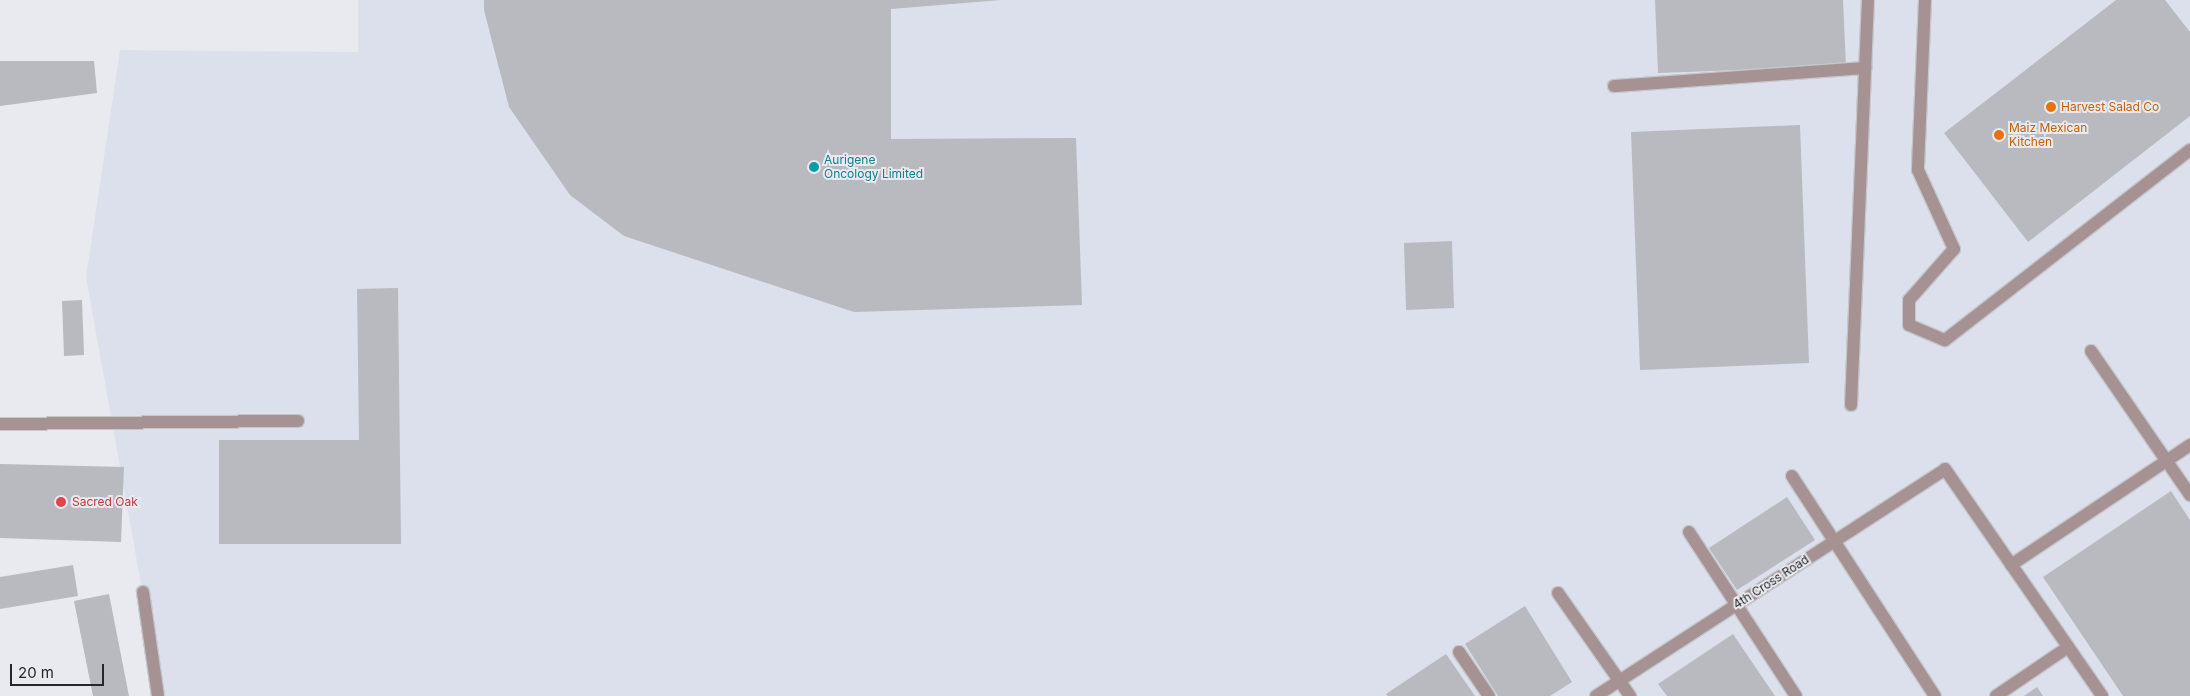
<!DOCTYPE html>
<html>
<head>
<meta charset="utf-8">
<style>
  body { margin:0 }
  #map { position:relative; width:2190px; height:696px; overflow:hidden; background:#e8eaef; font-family:Inter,sans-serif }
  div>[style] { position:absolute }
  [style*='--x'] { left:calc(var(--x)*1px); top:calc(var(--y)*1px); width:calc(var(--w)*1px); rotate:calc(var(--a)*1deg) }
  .built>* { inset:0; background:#dce0ec }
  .building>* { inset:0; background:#b8babf }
  .roads { filter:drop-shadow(1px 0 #c5c7cb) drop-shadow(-1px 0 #c5c7cb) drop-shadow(0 1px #c5c7cb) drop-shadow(0 -1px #c5c7cb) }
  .service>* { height:12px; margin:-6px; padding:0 6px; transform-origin:6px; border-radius:6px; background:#a69293 }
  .minor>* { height:12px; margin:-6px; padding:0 6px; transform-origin:6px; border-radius:6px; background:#a69293 }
  .dots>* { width:14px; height:14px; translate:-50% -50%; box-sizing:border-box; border:2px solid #e8eaef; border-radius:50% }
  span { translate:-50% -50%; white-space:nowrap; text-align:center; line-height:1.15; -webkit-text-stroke:4px #e8eaef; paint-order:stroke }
  .food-label { font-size:12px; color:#c56008 }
  .left { translate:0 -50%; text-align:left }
  .culture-label { font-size:12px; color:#0d838f }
  .health-label { font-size:12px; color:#be3a42 }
  .street-label { font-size:12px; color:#262728 }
  .scale { position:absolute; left:10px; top:664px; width:94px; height:22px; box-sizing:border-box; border:2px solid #262728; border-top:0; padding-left:6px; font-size:15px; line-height:18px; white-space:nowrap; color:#262728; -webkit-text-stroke:4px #e8eaef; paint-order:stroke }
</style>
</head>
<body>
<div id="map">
  <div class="built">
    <div style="clip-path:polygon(358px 0,2190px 0,2190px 696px,161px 696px,86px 277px,120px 50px,358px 52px)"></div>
  </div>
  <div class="building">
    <div style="clip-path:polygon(484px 0,1001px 0,891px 9px,891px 139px,1076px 138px,1082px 305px,854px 312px,624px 236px,570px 195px,509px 107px,484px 10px)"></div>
    <div style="clip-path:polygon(1655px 0,1843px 0,1846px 66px,1658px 73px)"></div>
    <div style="clip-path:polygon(2116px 0,2165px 0,2190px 32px,2190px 116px,2028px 242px,1944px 133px)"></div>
    <div style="clip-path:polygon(0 61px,94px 61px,97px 93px,0 106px)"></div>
    <div style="clip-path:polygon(1800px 125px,1809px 363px,1640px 370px,1631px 132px)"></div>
    <div style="clip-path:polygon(1452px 241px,1454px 308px,1406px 310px,1404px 243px)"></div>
    <div style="clip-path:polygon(398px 288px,401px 544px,219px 544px,219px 440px,359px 440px,357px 289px)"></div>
    <div style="clip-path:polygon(82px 300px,84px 355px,64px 356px,62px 301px)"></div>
    <div style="clip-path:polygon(0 464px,124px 467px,121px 542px,0 538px)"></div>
    <div style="clip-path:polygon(2171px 491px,2190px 520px,2190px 696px,2123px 696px,2043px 577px)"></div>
    <div style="clip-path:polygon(1787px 497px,1815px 540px,1737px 590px,1709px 548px)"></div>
    <div style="clip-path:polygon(73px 565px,78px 596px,0 609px,0 577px)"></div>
    <div style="clip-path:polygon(109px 594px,129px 696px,93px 696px,74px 601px)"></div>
    <div style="clip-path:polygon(1525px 606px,1572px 682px,1550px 696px,1498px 696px,1465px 644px)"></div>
    <div style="clip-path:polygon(1733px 634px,1775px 696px,1667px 696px,1658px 684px)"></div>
    <div style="clip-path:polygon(1446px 654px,1475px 696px,1388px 696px,1386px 694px)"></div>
    <div style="clip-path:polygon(2037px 687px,2043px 696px,2024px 696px)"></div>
  </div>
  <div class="roads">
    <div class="service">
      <div style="--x:1925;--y:0;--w:170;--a:92.4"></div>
      <div style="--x:1918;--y:170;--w:87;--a:65.5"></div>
      <div style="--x:1954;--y:249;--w:68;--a:131.4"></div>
      <div style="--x:1909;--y:300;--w:25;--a:90"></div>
      <div style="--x:1909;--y:325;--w:39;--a:23"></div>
      <div style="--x:1945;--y:340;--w:310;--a:-37.8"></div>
      <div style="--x:1614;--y:86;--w:252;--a:-4.1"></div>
      <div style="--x:1851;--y:405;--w:405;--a:-87.6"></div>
      <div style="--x:0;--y:424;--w:298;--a:-0.6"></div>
      <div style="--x:143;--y:592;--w:105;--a:81.8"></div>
    </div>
    <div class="minor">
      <div style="--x:2091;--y:351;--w:175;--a:55.5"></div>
      <div style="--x:1792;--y:476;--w:262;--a:57"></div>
      <div style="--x:1689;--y:532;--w:196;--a:56.9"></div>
      <div style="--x:2011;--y:565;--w:216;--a:-33.8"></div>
      <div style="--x:1558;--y:593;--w:126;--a:55"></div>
      <div style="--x:1459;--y:652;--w:53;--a:55.7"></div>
      <div style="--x:1596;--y:696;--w:416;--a:-33"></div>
      <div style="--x:1945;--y:469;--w:276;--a:55.3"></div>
      <div style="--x:1996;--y:696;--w:87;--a:-34.2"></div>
    </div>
  </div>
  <div class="dots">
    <div style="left:2051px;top:107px;background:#e8710a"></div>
    <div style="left:1999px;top:135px;background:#e8710a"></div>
    <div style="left:814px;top:167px;background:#0f9aa8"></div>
    <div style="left:61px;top:502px;background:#e0444e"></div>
  </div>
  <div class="food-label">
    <span class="left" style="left:2061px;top:107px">Harvest Salad Co</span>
    <span class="left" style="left:2009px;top:135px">Maiz Mexican<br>Kitchen</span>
  </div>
  <div class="culture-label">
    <span class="left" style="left:824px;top:167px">Aurigene<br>Oncology Limited</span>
  </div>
  <div class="health-label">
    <span class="left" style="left:72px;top:502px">Sacred Oak</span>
  </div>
  <div class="street-label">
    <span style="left:1771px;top:582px;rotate:-33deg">4th Cross Road</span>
  </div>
  <div class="scale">20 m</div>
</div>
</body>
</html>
